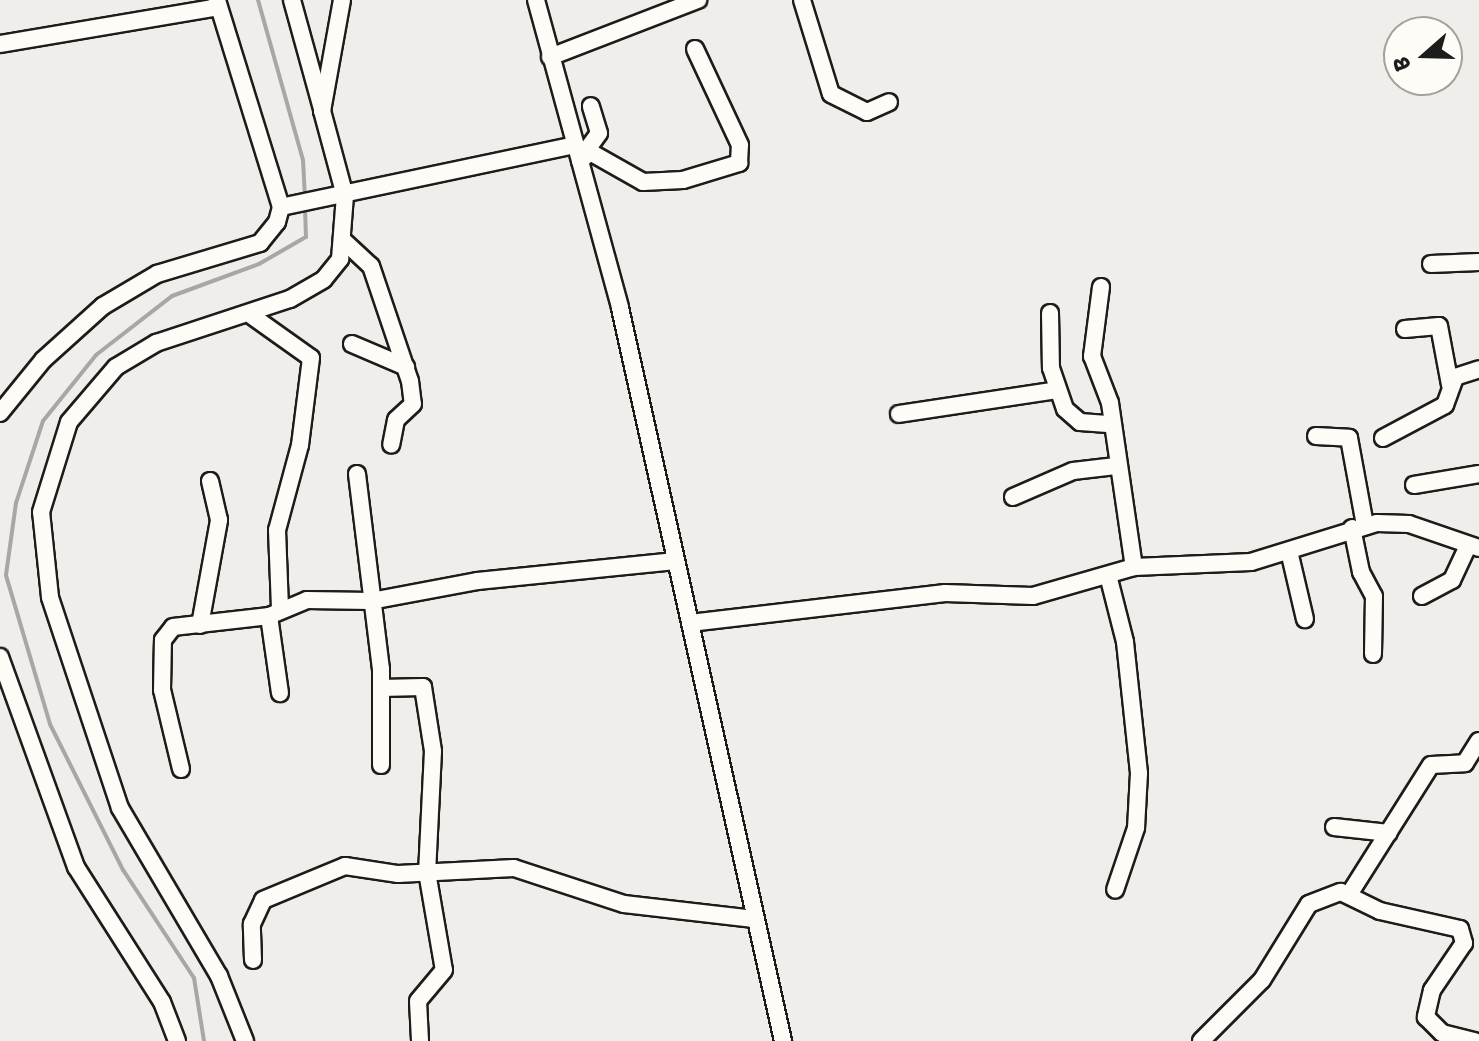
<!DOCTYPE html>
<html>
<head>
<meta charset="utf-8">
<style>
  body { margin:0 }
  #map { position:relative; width:1479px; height:1041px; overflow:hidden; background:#f0eeea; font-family:"Shantell Sans",sans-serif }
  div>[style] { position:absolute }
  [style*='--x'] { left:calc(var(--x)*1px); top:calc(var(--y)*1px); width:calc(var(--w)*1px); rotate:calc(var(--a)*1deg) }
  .stream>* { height:4px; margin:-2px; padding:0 2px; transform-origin:2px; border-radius:2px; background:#a8a7a3 }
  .roads { filter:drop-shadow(2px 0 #1c1c1c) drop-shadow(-2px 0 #1c1c1c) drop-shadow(0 2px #1c1c1c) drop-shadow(0 -2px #1c1c1c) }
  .minor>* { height:16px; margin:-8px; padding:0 8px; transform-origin:8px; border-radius:8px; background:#fdfcf7 }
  span { translate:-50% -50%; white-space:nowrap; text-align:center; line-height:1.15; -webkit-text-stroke:6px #fdfcf7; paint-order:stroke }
  .north { position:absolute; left:1383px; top:16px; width:80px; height:80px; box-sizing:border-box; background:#fdfcf7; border:2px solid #a3a29f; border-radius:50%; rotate:250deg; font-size:22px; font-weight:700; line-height:32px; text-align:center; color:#1c1c1c }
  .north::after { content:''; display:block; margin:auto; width:28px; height:36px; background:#1c1c1c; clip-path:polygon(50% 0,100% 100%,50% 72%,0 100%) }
</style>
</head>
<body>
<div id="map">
  <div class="stream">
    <div style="--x:258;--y:0;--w:166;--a:74.3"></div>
    <div style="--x:303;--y:160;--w:37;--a:87"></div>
    <div style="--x:204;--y:1041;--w:64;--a:-99"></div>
    <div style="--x:194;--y:978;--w:129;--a:-123.3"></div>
    <div style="--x:123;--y:870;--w:163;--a:-116.6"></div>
    <div style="--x:50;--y:724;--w:155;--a:-106.5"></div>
    <div style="--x:6;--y:575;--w:73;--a:-82.1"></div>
    <div style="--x:16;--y:503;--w:86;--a:-71.8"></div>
    <div style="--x:43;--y:421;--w:85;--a:-51.2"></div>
    <div style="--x:96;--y:355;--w:96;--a:-37.8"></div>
    <div style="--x:172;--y:296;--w:93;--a:-20.2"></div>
    <div style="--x:259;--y:264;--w:54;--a:-29.9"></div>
    <div style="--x:306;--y:237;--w:31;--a:-92"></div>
  </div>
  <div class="roads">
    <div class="minor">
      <div style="--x:292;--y:0;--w:113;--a:74.6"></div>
      <div style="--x:536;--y:0;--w:319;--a:74.7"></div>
      <div style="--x:620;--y:308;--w:751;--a:77.46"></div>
      <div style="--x:802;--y:0;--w:98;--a:72.9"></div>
      <div style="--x:831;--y:94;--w:40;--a:26.6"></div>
      <div style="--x:867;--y:112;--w:24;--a:-24"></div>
      <div style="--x:0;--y:44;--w:221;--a:-9.6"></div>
      <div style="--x:550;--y:57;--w:159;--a:-21.1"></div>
      <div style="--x:586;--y:151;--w:22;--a:-54"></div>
      <div style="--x:599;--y:133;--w:28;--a:-107"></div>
      <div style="--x:580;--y:161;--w:13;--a:-42"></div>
      <div style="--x:590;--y:152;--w:61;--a:29.5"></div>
      <div style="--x:643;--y:182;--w:40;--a:-2.9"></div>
      <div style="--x:683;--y:180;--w:59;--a:-16.9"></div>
      <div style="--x:739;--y:163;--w:18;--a:-87"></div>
      <div style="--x:740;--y:145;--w:106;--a:-115.1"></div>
      <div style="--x:281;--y:207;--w:301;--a:-11.9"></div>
      <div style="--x:345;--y:242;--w:35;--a:43"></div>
      <div style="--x:371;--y:266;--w:121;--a:71.3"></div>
      <div style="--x:410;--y:381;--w:23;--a:83"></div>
      <div style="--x:413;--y:404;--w:23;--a:137"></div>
      <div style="--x:396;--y:420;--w:25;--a:101"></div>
      <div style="--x:1431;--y:264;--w:48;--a:-2.4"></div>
      <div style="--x:1101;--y:287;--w:70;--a:97.4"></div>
      <div style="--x:1092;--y:356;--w:50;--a:69"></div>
      <div style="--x:1110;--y:403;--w:166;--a:81.7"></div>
      <div style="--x:1050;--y:313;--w:55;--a:89"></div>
      <div style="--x:1051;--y:368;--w:43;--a:71.1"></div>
      <div style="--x:1065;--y:409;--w:20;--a:41"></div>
      <div style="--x:1080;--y:422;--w:31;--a:4"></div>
      <div style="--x:252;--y:316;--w:72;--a:35.4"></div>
      <div style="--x:311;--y:358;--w:88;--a:97.2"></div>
      <div style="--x:300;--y:445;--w:88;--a:105.1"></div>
      <div style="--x:277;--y:530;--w:78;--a:87.8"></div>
      <div style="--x:1405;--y:329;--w:34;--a:-5"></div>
      <div style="--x:1439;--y:326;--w:60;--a:79.4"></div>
      <div style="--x:352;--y:344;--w:59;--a:23.1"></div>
      <div style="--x:0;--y:413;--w:68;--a:-50.9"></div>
      <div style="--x:43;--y:360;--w:81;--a:-42"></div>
      <div style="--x:103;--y:306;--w:63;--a:-30.7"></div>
      <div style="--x:157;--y:274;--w:108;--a:-16.8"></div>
      <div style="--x:260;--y:243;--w:27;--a:-51"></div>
      <div style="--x:277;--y:222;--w:16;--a:-75"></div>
      <div style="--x:281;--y:207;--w:217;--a:-107.2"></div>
      <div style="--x:899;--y:414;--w:160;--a:-8.6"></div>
      <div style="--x:1316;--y:436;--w:33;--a:3"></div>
      <div style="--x:1349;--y:438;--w:88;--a:79.6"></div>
      <div style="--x:1383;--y:438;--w:70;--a:-28"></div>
      <div style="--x:1445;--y:405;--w:30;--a:-70"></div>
      <div style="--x:1455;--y:377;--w:25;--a:-18"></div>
      <div style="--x:357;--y:474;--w:196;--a:83"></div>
      <div style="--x:381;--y:669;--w:96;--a:90"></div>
      <div style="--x:1414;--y:485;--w:66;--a:-9.6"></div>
      <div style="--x:1013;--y:497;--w:65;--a:-23.4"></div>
      <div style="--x:1073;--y:471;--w:43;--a:-6.6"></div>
      <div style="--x:1352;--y:528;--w:45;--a:78.4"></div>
      <div style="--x:1361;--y:572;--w:27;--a:62"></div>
      <div style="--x:1374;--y:596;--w:58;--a:91"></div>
      <div style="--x:1289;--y:551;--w:70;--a:76.8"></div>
      <div style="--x:1109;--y:579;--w:65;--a:75.7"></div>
      <div style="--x:1125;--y:642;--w:132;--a:83.9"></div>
      <div style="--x:1139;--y:773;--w:55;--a:93.1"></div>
      <div style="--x:1136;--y:828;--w:65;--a:108.7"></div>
      <div style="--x:1422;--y:596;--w:34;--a:-28"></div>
      <div style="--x:1452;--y:580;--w:35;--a:-65"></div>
      <div style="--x:269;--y:616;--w:78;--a:81.9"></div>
      <div style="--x:690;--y:623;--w:257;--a:-6.7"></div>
      <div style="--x:945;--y:593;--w:88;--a:2"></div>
      <div style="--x:1033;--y:596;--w:105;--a:-16"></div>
      <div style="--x:1134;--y:567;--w:117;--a:-2.4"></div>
      <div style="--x:1251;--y:562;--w:132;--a:-17.2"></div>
      <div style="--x:1377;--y:523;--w:32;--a:2"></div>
      <div style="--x:1409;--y:524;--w:74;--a:18.9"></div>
      <div style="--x:200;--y:625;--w:107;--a:-79.7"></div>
      <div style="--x:219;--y:520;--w:40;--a:-103"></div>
      <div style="--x:0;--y:657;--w:223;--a:70.1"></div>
      <div style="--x:76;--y:867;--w:160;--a:57.5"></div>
      <div style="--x:162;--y:1002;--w:42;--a:69"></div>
      <div style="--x:381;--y:688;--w:42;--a:-1.4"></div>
      <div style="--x:423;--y:687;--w:65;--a:81.1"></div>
      <div style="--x:433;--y:751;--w:121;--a:92.8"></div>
      <div style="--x:427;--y:872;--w:99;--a:80.2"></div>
      <div style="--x:444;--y:970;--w:40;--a:130"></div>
      <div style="--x:418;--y:1001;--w:40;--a:87.1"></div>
      <div style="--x:181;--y:769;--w:81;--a:-103.5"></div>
      <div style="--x:162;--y:690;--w:50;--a:-88.9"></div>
      <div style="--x:163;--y:640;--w:16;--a:-52"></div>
      <div style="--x:173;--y:627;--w:97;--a:-6.5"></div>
      <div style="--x:269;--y:616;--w:41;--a:-22.8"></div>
      <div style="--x:307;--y:600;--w:64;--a:0.9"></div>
      <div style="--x:371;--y:601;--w:109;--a:-10.6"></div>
      <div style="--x:478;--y:581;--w:198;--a:-5.8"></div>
      <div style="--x:1334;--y:827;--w:55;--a:6.2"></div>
      <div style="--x:1350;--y:893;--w:151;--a:-57.7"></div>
      <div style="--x:1431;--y:765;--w:34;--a:-3"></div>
      <div style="--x:1465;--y:763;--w:26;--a:-58"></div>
      <div style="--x:253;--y:960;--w:36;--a:-92"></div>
      <div style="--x:252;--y:924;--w:26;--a:-65"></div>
      <div style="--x:263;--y:900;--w:89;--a:-22.5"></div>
      <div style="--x:345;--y:866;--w:54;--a:8.6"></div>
      <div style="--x:398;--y:874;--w:116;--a:-3"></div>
      <div style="--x:514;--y:868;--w:116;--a:18.1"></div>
      <div style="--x:624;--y:904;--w:131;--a:6.6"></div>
      <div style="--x:245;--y:1041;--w:70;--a:-111.8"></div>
      <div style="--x:219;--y:976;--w:195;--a:-120.5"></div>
      <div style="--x:120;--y:808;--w:222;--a:-108.4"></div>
      <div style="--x:50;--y:597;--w:85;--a:-96"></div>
      <div style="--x:41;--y:512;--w:94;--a:-72.7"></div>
      <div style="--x:69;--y:422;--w:72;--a:-49.5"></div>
      <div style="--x:116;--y:367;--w:47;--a:-31"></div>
      <div style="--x:156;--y:343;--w:141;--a:-18.2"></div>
      <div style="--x:290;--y:299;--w:39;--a:-30"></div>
      <div style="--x:324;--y:279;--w:26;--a:-51"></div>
      <div style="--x:340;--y:259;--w:63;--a:-85.5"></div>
      <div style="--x:345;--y:196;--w:88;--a:-105.1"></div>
      <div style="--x:322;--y:111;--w:113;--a:-79.8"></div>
      <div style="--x:1201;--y:1041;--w:86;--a:-45"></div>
      <div style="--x:1262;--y:980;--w:89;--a:-58.3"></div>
      <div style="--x:1309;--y:904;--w:34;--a:-21"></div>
      <div style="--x:1341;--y:892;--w:43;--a:26"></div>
      <div style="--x:1380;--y:911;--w:82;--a:12.7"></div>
      <div style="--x:1460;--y:929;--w:15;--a:74"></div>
      <div style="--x:1464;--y:943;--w:57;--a:124.2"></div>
      <div style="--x:1432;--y:990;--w:28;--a:103"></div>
      <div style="--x:1426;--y:1017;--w:23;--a:45"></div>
      <div style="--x:1442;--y:1033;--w:34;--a:14"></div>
    </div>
  </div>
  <div class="north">B</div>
</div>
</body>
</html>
